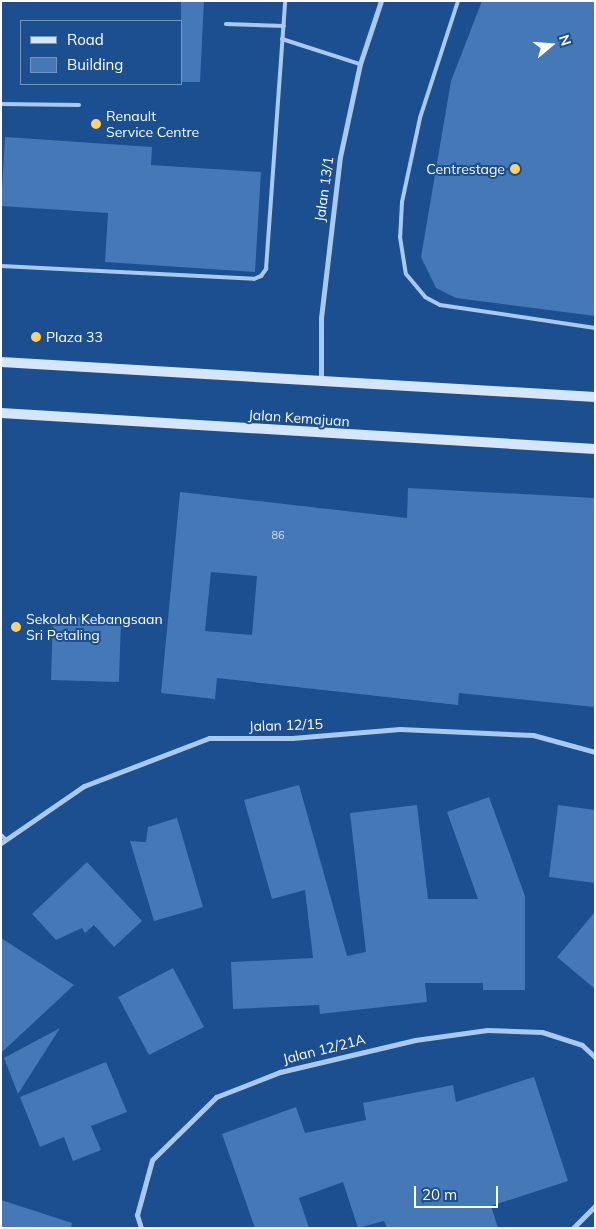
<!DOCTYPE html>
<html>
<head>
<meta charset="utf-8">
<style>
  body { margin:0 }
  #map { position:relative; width:596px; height:1229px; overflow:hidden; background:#1b4f8f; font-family:Mulish,sans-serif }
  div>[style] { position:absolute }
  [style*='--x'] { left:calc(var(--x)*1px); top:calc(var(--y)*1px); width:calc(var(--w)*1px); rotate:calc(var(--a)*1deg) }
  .building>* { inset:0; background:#4478b7 }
  .service>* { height:4px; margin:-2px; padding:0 2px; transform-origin:2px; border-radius:2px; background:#a9c9ee }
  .minor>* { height:5px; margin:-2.5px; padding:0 2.5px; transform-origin:2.5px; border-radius:2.5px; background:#a9c9ee }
  .secondary>* { height:10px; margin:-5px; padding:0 5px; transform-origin:5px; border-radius:5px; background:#d6e6fa }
  .dots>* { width:14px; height:14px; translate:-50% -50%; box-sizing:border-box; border:2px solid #1b4f8f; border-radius:50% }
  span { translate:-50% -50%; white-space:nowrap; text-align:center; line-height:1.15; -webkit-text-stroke:4px #1b4f8f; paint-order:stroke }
  .number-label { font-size:11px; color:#d0dded }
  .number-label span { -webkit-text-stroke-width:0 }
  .poi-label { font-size:14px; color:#fff }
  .left { translate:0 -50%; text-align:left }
  .right { translate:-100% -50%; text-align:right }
  .street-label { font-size:14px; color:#fff }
  .frame { position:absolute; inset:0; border:2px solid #fff; pointer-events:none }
  .legend { position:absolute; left:20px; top:20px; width:162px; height:65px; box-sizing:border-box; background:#1b4f8f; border:1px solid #7695bc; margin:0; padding:6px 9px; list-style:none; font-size:15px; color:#fff }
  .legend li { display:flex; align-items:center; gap:10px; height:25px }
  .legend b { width:25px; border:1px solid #7695bc }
  .north { position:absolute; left:526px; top:20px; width:50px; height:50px; -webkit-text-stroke:4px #1b4f8f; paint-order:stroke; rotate:72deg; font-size:14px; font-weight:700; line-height:20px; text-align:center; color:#fff }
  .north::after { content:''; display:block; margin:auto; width:18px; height:22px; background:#fff; clip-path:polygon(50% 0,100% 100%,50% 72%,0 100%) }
  .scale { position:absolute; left:414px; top:1186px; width:84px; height:22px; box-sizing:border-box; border:2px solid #fff; border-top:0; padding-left:6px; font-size:15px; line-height:18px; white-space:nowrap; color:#fff; -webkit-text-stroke:4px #1b4f8f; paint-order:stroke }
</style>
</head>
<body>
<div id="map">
  <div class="building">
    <div style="clip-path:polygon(181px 1px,204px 1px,200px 82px,181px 82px)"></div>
    <div style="clip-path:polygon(482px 1px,595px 1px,595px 316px,456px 298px,436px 288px,421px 257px,451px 81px)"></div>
    <div style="clip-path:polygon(5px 137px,152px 147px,151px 165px,261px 172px,255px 272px,105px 262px,108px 213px,1px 206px)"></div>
    <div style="clip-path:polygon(evenodd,408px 488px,595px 498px,595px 707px,459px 693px,458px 705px,217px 678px,215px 699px,161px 693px,180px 492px,407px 518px,408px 488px,211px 572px,257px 576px,252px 635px,205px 631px,211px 572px)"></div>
    <div style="clip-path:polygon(53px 616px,121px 619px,119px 682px,51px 680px)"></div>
    <div style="clip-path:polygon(299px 785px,347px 956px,366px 952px,350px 813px,417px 805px,428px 899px,478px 899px,447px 812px,489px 797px,525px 896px,525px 990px,483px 990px,483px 983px,425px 983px,427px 1002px,320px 1014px,319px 1005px,233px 1009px,231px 962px,313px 958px,305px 890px,272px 899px,244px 800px)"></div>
    <div style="clip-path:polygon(558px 805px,595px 810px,595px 883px,549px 877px)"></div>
    <div style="clip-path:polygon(177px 818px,203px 907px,154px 921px,130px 841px,146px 842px,148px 827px)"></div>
    <div style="clip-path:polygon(87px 862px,142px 921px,114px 947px,94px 925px,85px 933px,82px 928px,56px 940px,32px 914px)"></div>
    <div style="clip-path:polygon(595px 912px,595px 989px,557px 957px)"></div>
    <div style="clip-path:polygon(1px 938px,74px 985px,1px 1053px)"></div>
    <div style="clip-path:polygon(173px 968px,204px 1027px,149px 1055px,118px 997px)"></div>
    <div style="clip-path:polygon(60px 1028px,18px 1094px,4px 1058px)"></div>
    <div style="clip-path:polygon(106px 1062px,127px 1112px,91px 1126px,101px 1150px,73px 1161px,64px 1137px,40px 1147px,20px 1097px)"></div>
    <div style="clip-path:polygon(534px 1077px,568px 1181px,491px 1206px,498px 1228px,387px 1228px,384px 1221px,358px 1228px,343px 1182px,299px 1198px,309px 1228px,255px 1228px,222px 1134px,296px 1107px,305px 1133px,366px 1120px,363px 1103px,453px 1085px,456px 1102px)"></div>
    <div style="clip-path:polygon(1px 1200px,72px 1223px,71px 1228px,1px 1228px)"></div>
  </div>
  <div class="service">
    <div style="--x:458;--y:1;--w:123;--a:108"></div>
    <div style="--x:420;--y:118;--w:86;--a:102.1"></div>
    <div style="--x:402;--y:202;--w:35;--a:93"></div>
    <div style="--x:400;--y:237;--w:37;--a:81"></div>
    <div style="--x:406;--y:274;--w:30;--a:50"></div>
    <div style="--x:425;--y:297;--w:17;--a:28"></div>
    <div style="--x:440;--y:305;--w:157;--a:8.4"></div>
    <div style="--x:226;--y:24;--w:58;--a:2"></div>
    <div style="--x:282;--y:39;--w:82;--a:17.8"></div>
    <div style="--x:1;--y:104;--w:78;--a:0.7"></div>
    <div style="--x:1;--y:266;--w:253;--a:2.9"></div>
    <div style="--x:254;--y:279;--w:8;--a:-23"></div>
    <div style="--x:261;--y:276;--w:9;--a:-54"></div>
    <div style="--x:266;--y:269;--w:269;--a:-85.9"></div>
    <div style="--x:1;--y:835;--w:6;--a:45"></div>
  </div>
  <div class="minor">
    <div style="--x:321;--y:381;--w:63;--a:-90"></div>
    <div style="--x:321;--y:318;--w:162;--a:-83.3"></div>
    <div style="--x:340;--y:157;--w:95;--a:-77.9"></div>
    <div style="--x:360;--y:64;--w:66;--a:-71.6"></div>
    <div style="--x:1;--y:843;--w:101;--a:-34.5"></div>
    <div style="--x:84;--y:786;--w:134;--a:-21"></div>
    <div style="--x:209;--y:738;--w:83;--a:0"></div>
    <div style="--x:292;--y:738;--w:108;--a:-4.8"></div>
    <div style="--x:400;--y:729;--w:133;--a:2.6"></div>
    <div style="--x:533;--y:735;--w:64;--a:15.3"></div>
    <div style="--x:141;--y:1228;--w:14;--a:-107"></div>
    <div style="--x:137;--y:1215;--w:57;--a:-74.7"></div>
    <div style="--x:152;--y:1160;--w:90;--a:-44.5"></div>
    <div style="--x:216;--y:1097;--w:69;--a:-21.3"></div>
    <div style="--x:280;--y:1072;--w:139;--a:-13.3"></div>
    <div style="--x:415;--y:1040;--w:73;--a:-7.9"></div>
    <div style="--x:487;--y:1030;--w:55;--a:2.1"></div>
    <div style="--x:542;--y:1032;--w:42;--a:18"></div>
    <div style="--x:582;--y:1045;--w:18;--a:43"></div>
    <div style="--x:573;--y:1228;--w:31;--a:-45"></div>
  </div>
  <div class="secondary">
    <div style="--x:1;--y:362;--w:595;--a:3.37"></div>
    <div style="--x:1;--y:413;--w:595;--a:3.47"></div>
  </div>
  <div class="dots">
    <div style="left:96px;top:124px;background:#ffd166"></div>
    <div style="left:515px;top:169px;background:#ffd166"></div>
    <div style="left:36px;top:337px;background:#ffd166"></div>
    <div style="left:16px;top:627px;background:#ffd166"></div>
  </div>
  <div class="number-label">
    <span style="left:278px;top:535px">86</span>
  </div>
  <div class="poi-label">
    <span class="left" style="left:106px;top:124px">Renault<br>Service Centre</span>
    <span class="right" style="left:505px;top:169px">Centrestage</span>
    <span class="left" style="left:46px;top:337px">Plaza 33</span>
    <span class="left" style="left:26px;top:627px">Sekolah Kebangsaan<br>Sri Petaling</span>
  </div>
  <div class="street-label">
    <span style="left:324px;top:189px;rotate:-82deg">Jalan 13/1</span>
    <span style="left:299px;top:418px;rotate:4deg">Jalan Kemajuan</span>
    <span style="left:286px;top:725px;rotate:-2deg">Jalan 12/15</span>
    <span style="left:324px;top:1049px;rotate:-14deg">Jalan 12/21A</span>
  </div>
  <div class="frame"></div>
  <ul class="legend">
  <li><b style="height:6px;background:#d6e6fa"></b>Road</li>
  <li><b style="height:14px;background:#4478b7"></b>Building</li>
  </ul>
  <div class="north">N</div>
  <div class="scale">20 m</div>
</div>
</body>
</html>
